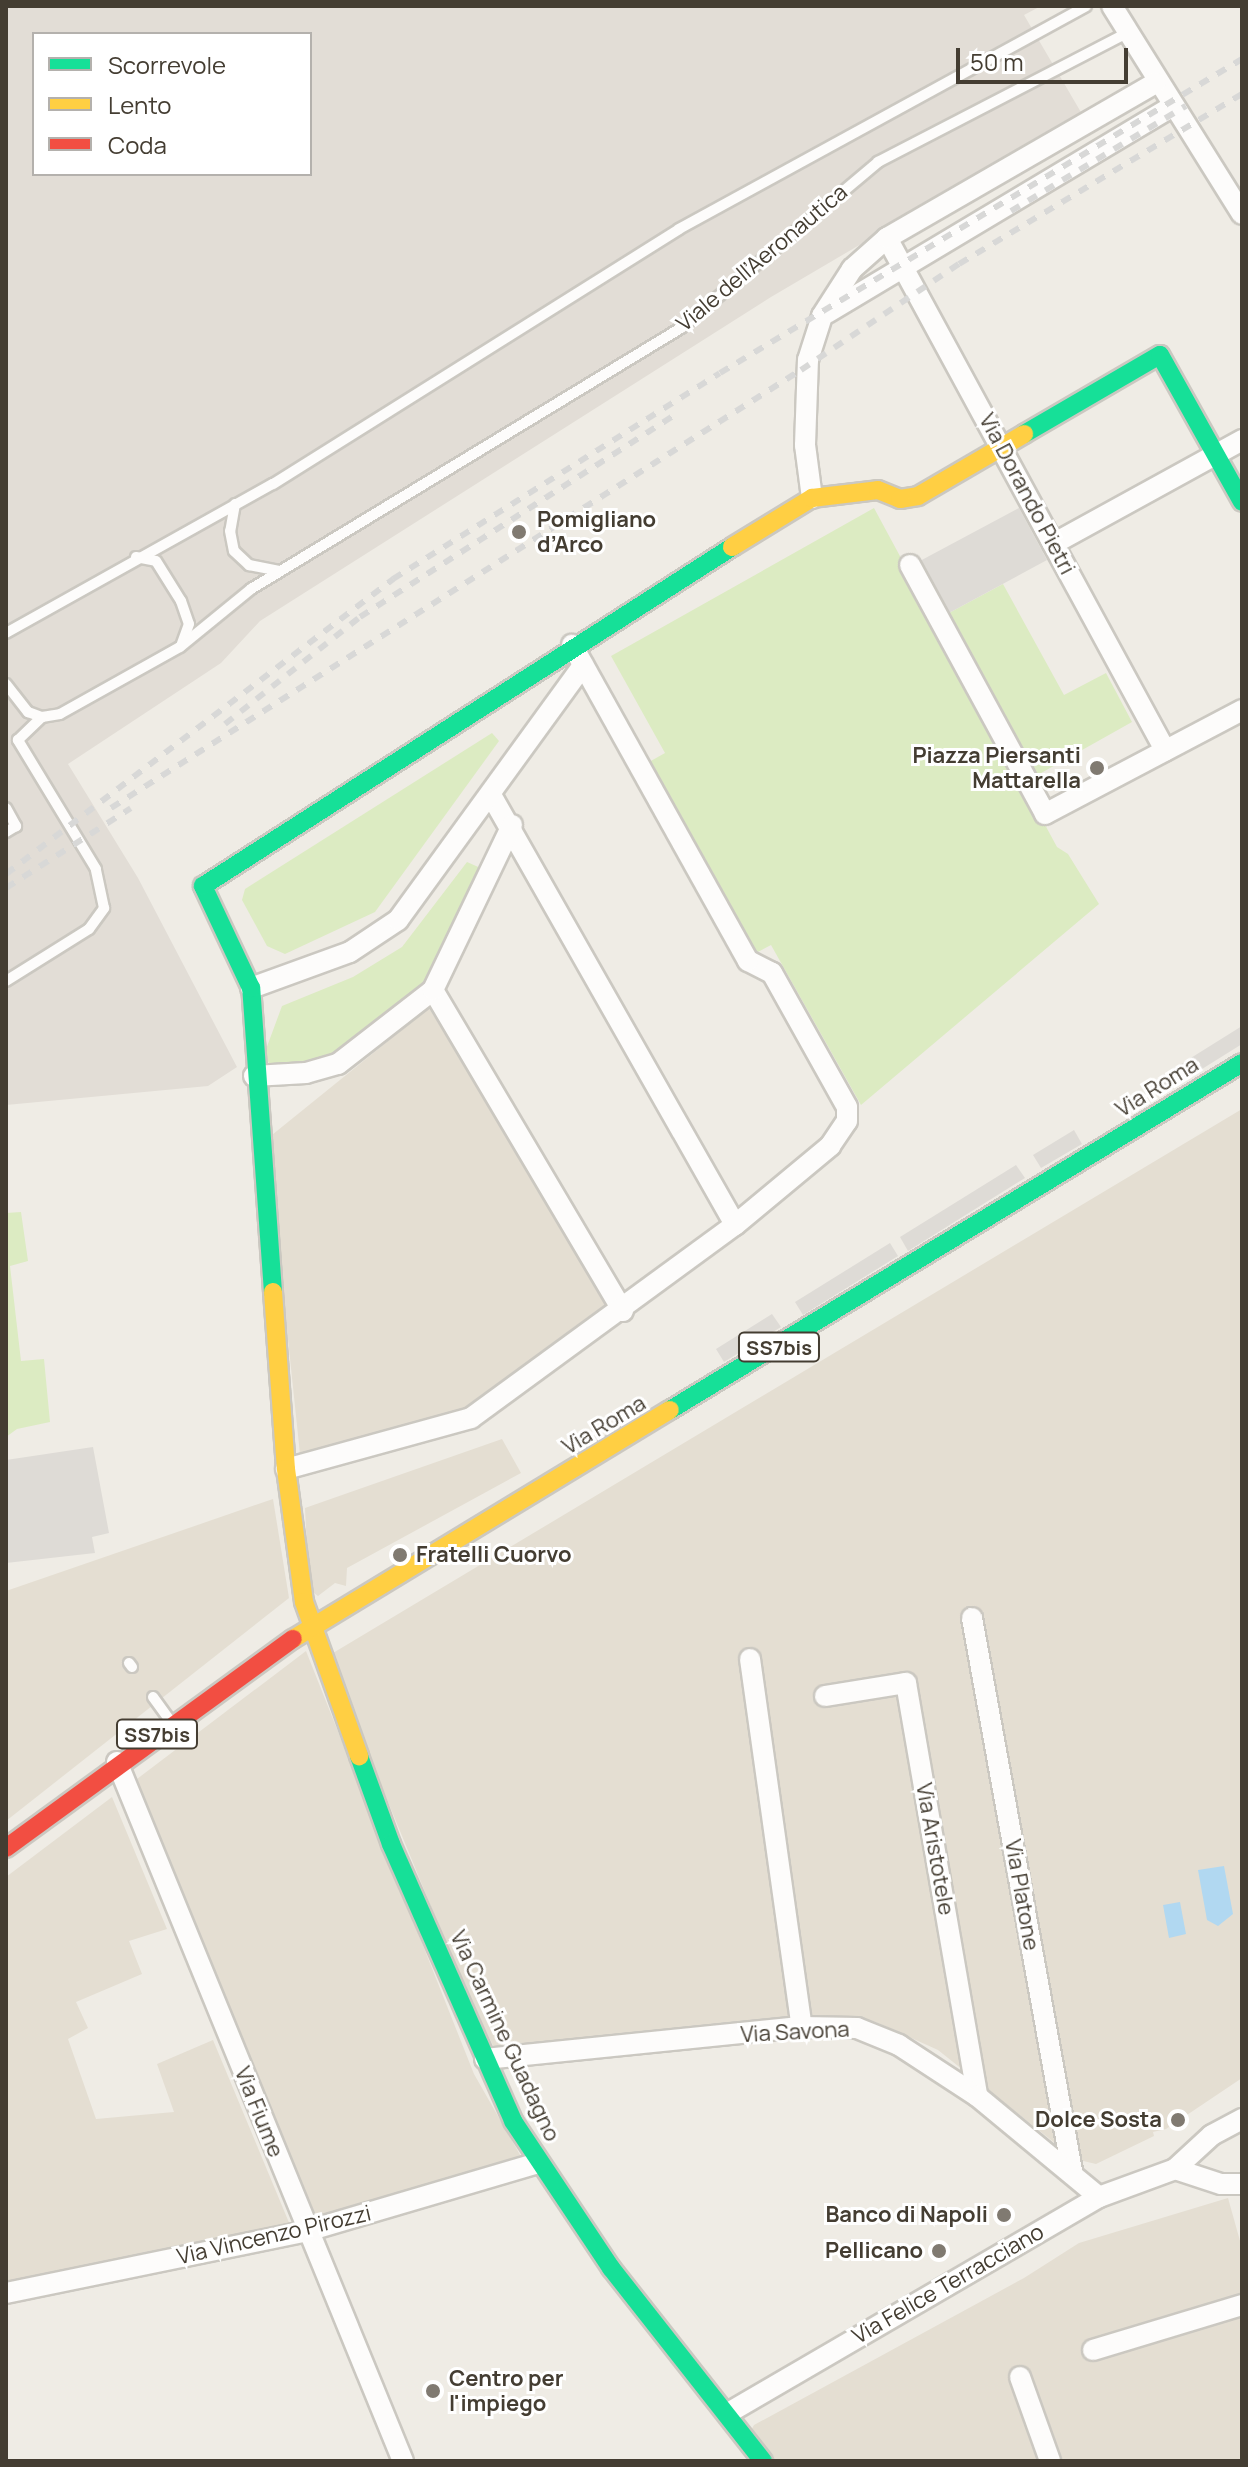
<!DOCTYPE html>
<html>
<head>
<meta charset="utf-8">
<style>
  body { margin:0 }
  #map { position:relative; width:1248px; height:2467px; overflow:hidden; background:#efece5; font-family:Manrope,sans-serif }
  div>[style] { position:absolute }
  [style*='--x'] { left:calc(var(--x)*1px); top:calc(var(--y)*1px); width:calc(var(--w)*1px); rotate:calc(var(--a)*1deg) }
  .residential>* { inset:0; background:#e4ded2 }
  .industrial>* { inset:0; background:#e2ddd6 }
  .green>* { inset:0; background:#dcebc2 }
  .parking>* { inset:0; background:#dedbd6 }
  .water>* { inset:0; background:#b1d8f1 }
  .roads { filter:drop-shadow(2px 0 #cbc8c1) drop-shadow(-2px 0 #cbc8c1) drop-shadow(0 2px #cbc8c1) drop-shadow(0 -2px #cbc8c1) }
  .lane>* { height:10px; margin:-5px; padding:0 5px; transform-origin:5px; border-radius:5px; background:#fdfcfb }
  .street>* { height:20px; margin:-10px; padding:0 10px; transform-origin:10px; border-radius:10px; background:#fdfcfb }
  .fast>* { height:18px; margin:-9px; padding:0 9px; transform-origin:9px; border-radius:9px; background:#16e098 }
  .slow>* { height:18px; margin:-9px; padding:0 9px; transform-origin:9px; border-radius:9px; background:#ffcf43 }
  .jam>* { height:18px; margin:-9px; padding:0 9px; transform-origin:9px; border-radius:9px; background:#f24e42 }
  .rail>* { height:6px; margin-top:-3px; transform-origin:0; background:repeating-linear-gradient(90deg,#d8d8d7 0 10px,transparent 0 20px) }
  .dots>* { width:22px; height:22px; translate:-50% -50%; box-sizing:border-box; border:4px solid #fff; border-radius:50% }
  span { translate:-50% -50%; white-space:nowrap; text-align:center; line-height:1.15; -webkit-text-stroke:6px #fff; paint-order:stroke }
  .shield-label span { padding:2px 6px; background:#fff; border:2px solid; border-radius:6px; -webkit-text-stroke-width:0 }
  .shield-label { font-size:20px; color:#443d32; font-weight:700 }
  .street-label { font-size:22px; color:#443d32 }
  .poi-label { font-size:22px; color:#443d32; font-weight:700 }
  .left { translate:0 -50%; text-align:left }
  .right { translate:-100% -50%; text-align:right }
  .frame { position:absolute; inset:0; border:8px solid #443d32; pointer-events:none }
  .legend { position:absolute; left:32px; top:32px; width:280px; height:144px; box-sizing:border-box; background:#fff; border:2px solid #b4b1ad; margin:0; padding:10px 14px; list-style:none; font-size:24px; color:#443d32 }
  .legend li { display:flex; align-items:center; gap:16px; height:40px }
  .legend b { width:40px; border:2px solid #b4b1ad }
  .scale { position:absolute; left:956px; top:48px; width:172px; height:36px; box-sizing:border-box; border:4px solid #443d32; border-top:0; padding-left:10px; font-size:24px; line-height:28px; white-space:nowrap; color:#443d32; -webkit-text-stroke:6px #fff; paint-order:stroke }
</style>
</head>
<body>
<div id="map">
  <div class="residential">
    <div style="clip-path:polygon(429px 1008px,608px 1304px,460px 1411px,300px 1454px,267px 1139px)"></div>
    <div style="clip-path:polygon(1242px 1109px,1242px 2078px,1166px 2129px,1153px 2132px,1154px 2136px,1096px 2164px,1075px 2159px,938px 2050px,876px 2022px,844px 2018px,497px 2053px,467px 1994px,328px 1656px)"></div>
    <div style="clip-path:polygon(502px 1439px,521px 1473px,347px 1568px,346px 1586px,335px 1583px,318px 1596px,309px 1589px,305px 1508px)"></div>
    <div style="clip-path:polygon(273px 1499px,289px 1598px,6px 1821px,6px 1591px)"></div>
    <div style="clip-path:polygon(306px 1651px,474px 2074px,523px 2160px,314px 2219px,160px 1850px,137px 1779px)"></div>
    <div style="clip-path:polygon(112px 1797px,167px 1929px,129px 1941px,142px 1974px,76px 2002px,88px 2028px,68px 2039px,96px 2119px,174px 2112px,157px 2064px,213px 2040px,290px 2225px,6px 2289px,6px 1877px)"></div>
    <div style="clip-path:polygon(1228px 2198px,1242px 2248px,1242px 2461px,768px 2461px,748px 2436px,754px 2425px,1024px 2278px,1079px 2243px)"></div>
  </div>
  <div class="industrial">
    <div style="clip-path:polygon(evenodd,6px 6px,1041px 6px,1024px 15px,1082px 114px,771px 297px,260px 621px,221px 663px,68px 764px,138px 878px,237px 1067px,208px 1086px,6px 1105px,6px 6px,34px 34px,310px 34px,310px 174px,34px 174px,34px 34px)"></div>
  </div>
  <div class="green">
    <div style="clip-path:polygon(874px 508px,1057px 847px,1068px 854px,1099px 904px,861px 1105px,771px 945px,754px 954px,649px 762px,665px 753px,611px 656px)"></div>
    <div style="clip-path:polygon(1003px 584px,1064px 695px,1106px 673px,1132px 722px,1034px 777px,947px 614px)"></div>
    <div style="clip-path:polygon(492px 733px,499px 741px,375px 912px,285px 954px,267px 946px,242px 900px,245px 889px)"></div>
    <div style="clip-path:polygon(467px 862px,485px 870px,430px 981px,327px 1060px,269px 1064px,265px 1052px,282px 1006px,353px 977px,402px 947px)"></div>
    <div style="clip-path:polygon(21px 1212px,28px 1261px,10px 1266px,21px 1361px,44px 1359px,50px 1422px,17px 1429px,6px 1437px,6px 1213px)"></div>
  </div>
  <div class="parking">
    <div style="clip-path:polygon(1019px 508px,1047px 560px,947px 614px,918px 562px)"></div>
    <div style="clip-path:polygon(1242px 1026px,1242px 1044px,1162px 1094px,1154px 1081px)"></div>
    <div style="clip-path:polygon(1074px 1130px,1082px 1144px,1041px 1168px,1033px 1155px)"></div>
    <div style="clip-path:polygon(1016px 1165px,1025px 1178px,908px 1251px,900px 1237px)"></div>
    <div style="clip-path:polygon(890px 1243px,898px 1256px,803px 1315px,795px 1302px)"></div>
    <div style="clip-path:polygon(772px 1314px,781px 1327px,724px 1362px,716px 1349px)"></div>
    <div style="clip-path:polygon(93px 1447px,109px 1533px,92px 1537px,95px 1553px,6px 1563px,6px 1460px)"></div>
  </div>
  <div class="water">
    <div style="clip-path:polygon(1224px 1866px,1233px 1914px,1218px 1926px,1207px 1920px,1198px 1870px)"></div>
    <div style="clip-path:polygon(1180px 1902px,1186px 1934px,1169px 1938px,1163px 1905px)"></div>
  </div>
  <div class="roads">
    <div class="lane">
      <div style="--x:235;--y:504;--w:27;--a:100"></div>
      <div style="--x:230;--y:531;--w:20;--a:79"></div>
      <div style="--x:234;--y:551;--w:21;--a:43"></div>
      <div style="--x:249;--y:565;--w:32;--a:11"></div>
      <div style="--x:136;--y:557;--w:20;--a:11"></div>
      <div style="--x:156;--y:561;--w:47;--a:58"></div>
      <div style="--x:181;--y:601;--w:24;--a:71"></div>
      <div style="--x:189;--y:624;--w:23;--a:110"></div>
      <div style="--x:6;--y:633;--w:306;--a:-29.2"></div>
      <div style="--x:273;--y:484;--w:479;--a:-32.1"></div>
      <div style="--x:679;--y:229;--w:464;--a:-28.7"></div>
      <div style="--x:6;--y:684;--w:36;--a:52"></div>
      <div style="--x:28;--y:712;--w:15;--a:20"></div>
      <div style="--x:42;--y:717;--w:18;--a:-9"></div>
      <div style="--x:60;--y:714;--w:137;--a:-29.2"></div>
      <div style="--x:180;--y:647;--w:92;--a:-39.2"></div>
      <div style="--x:251;--y:589;--w:503;--a:-31.26"></div>
      <div style="--x:681;--y:328;--w:258;--a:-40.1"></div>
      <div style="--x:878;--y:162;--w:280;--a:-27.4"></div>
      <div style="--x:6;--y:808;--w:21;--a:61"></div>
      <div style="--x:16;--y:826;--w:12;--a:149"></div>
      <div style="--x:6;--y:981;--w:98;--a:-32.1"></div>
      <div style="--x:89;--y:929;--w:26;--a:-54"></div>
      <div style="--x:104;--y:908;--w:40;--a:-102"></div>
      <div style="--x:96;--y:869;--w:151;--a:-121.2"></div>
      <div style="--x:18;--y:740;--w:33;--a:-44"></div>
      <div style="--x:129;--y:1663;--w:5;--a:53"></div>
      <div style="--x:153;--y:1697;--w:31;--a:54"></div>
    </div>
    <div class="street">
      <div style="--x:1112;--y:6;--w:245;--a:58"></div>
      <div style="--x:887;--y:238;--w:583;--a:61.5"></div>
      <div style="--x:827;--y:313;--w:401;--a:-30.9"></div>
      <div style="--x:812;--y:498;--w:53;--a:-97.5"></div>
      <div style="--x:805;--y:445;--w:85;--a:-88"></div>
      <div style="--x:808;--y:360;--w:46;--a:-72.3"></div>
      <div style="--x:822;--y:316;--w:56;--a:-57.4"></div>
      <div style="--x:852;--y:269;--w:47;--a:-41.5"></div>
      <div style="--x:887;--y:238;--w:310;--a:-30"></div>
      <div style="--x:1053;--y:544;--w:216;--a:-28.8"></div>
      <div style="--x:910;--y:565;--w:283;--a:61.5"></div>
      <div style="--x:1045;--y:814;--w:223;--a:-27.8"></div>
      <div style="--x:491;--y:795;--w:494;--a:60.4"></div>
      <div style="--x:251;--y:988;--w:105;--a:-20"></div>
      <div style="--x:350;--y:952;--w:58;--a:-33.7"></div>
      <div style="--x:398;--y:920;--w:315;--a:-54"></div>
      <div style="--x:433;--y:990;--w:373;--a:59.4"></div>
      <div style="--x:254;--y:1076;--w:52;--a:-3.3"></div>
      <div style="--x:306;--y:1073;--w:33;--a:-16"></div>
      <div style="--x:338;--y:1064;--w:120;--a:-37.9"></div>
      <div style="--x:433;--y:990;--w:183;--a:-64.4"></div>
      <div style="--x:286;--y:1469;--w:192;--a:-15.4"></div>
      <div style="--x:471;--y:1418;--w:327;--a:-36.2"></div>
      <div style="--x:735;--y:1225;--w:124;--a:-39.7"></div>
      <div style="--x:830;--y:1146;--w:30;--a:-56"></div>
      <div style="--x:847;--y:1121;--w:14;--a:-90"></div>
      <div style="--x:847;--y:1107;--w:154;--a:-119.2"></div>
      <div style="--x:772;--y:973;--w:27;--a:-153"></div>
      <div style="--x:748;--y:961;--w:362;--a:-119.1"></div>
      <div style="--x:972;--y:1618;--w:562;--a:79.75"></div>
      <div style="--x:750;--y:1659;--w:372;--a:82"></div>
      <div style="--x:825;--y:1696;--w:82;--a:-9.1"></div>
      <div style="--x:906;--y:1683;--w:419;--a:80.2"></div>
      <div style="--x:117;--y:1762;--w:755;--a:67.75"></div>
      <div style="--x:485;--y:2059;--w:319;--a:-5.8"></div>
      <div style="--x:802;--y:2027;--w:55;--a:1"></div>
      <div style="--x:857;--y:2028;--w:45;--a:22"></div>
      <div style="--x:899;--y:2045;--w:93;--a:33.2"></div>
      <div style="--x:977;--y:2096;--w:158;--a:39.6"></div>
      <div style="--x:1175;--y:2169;--w:48;--a:18.1"></div>
      <div style="--x:1221;--y:2184;--w:21;--a:0"></div>
      <div style="--x:6;--y:2293;--w:307;--a:-11.6"></div>
      <div style="--x:307;--y:2231;--w:241;--a:-16.4"></div>
      <div style="--x:1093;--y:2350;--w:156;--a:-16.8"></div>
      <div style="--x:1020;--y:2377;--w:89;--a:70.3"></div>
      <div style="--x:728;--y:2413;--w:429;--a:-30.2"></div>
      <div style="--x:1099;--y:2197;--w:81;--a:-20.2"></div>
      <div style="--x:1175;--y:2169;--w:50;--a:-42.6"></div>
      <div style="--x:1212;--y:2135;--w:34;--a:-28"></div>
    </div>
    <div class="fast">
      <div style="--x:1024;--y:434;--w:157;--a:-30.2"></div>
      <div style="--x:1160;--y:355;--w:168;--a:60.8"></div>
      <div style="--x:273;--y:1292;--w:305;--a:-94.1"></div>
      <div style="--x:251;--y:988;--w:113;--a:-115.2"></div>
      <div style="--x:203;--y:886;--w:628;--a:-32.65"></div>
      <div style="--x:670;--y:1410;--w:669;--a:-31.24"></div>
      <div style="--x:359;--y:1756;--w:94;--a:70"></div>
      <div style="--x:391;--y:1844;--w:303;--a:66.2"></div>
      <div style="--x:513;--y:2121;--w:177;--a:56.3"></div>
      <div style="--x:611;--y:2268;--w:246;--a:51.8"></div>
    </div>
    <div class="slow">
      <div style="--x:732;--y:547;--w:94;--a:-31.5"></div>
      <div style="--x:812;--y:498;--w:66;--a:-6.9"></div>
      <div style="--x:878;--y:490;--w:24;--a:22"></div>
      <div style="--x:900;--y:499;--w:18;--a:-9"></div>
      <div style="--x:918;--y:496;--w:123;--a:-30.3"></div>
      <div style="--x:273;--y:1292;--w:177;--a:85.8"></div>
      <div style="--x:286;--y:1469;--w:134;--a:82.3"></div>
      <div style="--x:304;--y:1602;--w:164;--a:70.3"></div>
      <div style="--x:293;--y:1639;--w:441;--a:-31.3"></div>
    </div>
    <div class="jam">
      <div style="--x:6;--y:1848;--w:355;--a:-36.1"></div>
    </div>
  </div>
  <div class="rail">
    <div style="--x:1011;--y:211;--w:204;--a:-31"></div>
    <div style="--x:225;--y:724;--w:172;--a:-38.4"></div>
    <div style="--x:360;--y:617;--w:372;--a:-32.7"></div>
    <div style="--x:111;--y:808;--w:817;--a:-32.41"></div>
    <div style="--x:801;--y:370;--w:190;--a:-33.9"></div>
    <div style="--x:959;--y:264;--w:330;--a:-31"></div>
    <div style="--x:6;--y:874;--w:487;--a:-37.3"></div>
    <div style="--x:393;--y:579;--w:386;--a:-32.2"></div>
    <div style="--x:720;--y:373;--w:609;--a:-31.03"></div>
    <div style="--x:6;--y:888;--w:148;--a:-32.6"></div>
  </div>
  <div class="dots">
    <div style="left:519px;top:532px;background:#807a71"></div>
    <div style="left:1097px;top:768px;background:#807a71"></div>
    <div style="left:400px;top:1555px;background:#807a71"></div>
    <div style="left:1178px;top:2120px;background:#807a71"></div>
    <div style="left:1004px;top:2215px;background:#807a71"></div>
    <div style="left:939px;top:2251px;background:#807a71"></div>
    <div style="left:433px;top:2391px;background:#807a71"></div>
  </div>
  <div class="shield-label">
    <span style="left:779px;top:1347px">SS7bis</span>
    <span style="left:157px;top:1734px">SS7bis</span>
  </div>
  <div class="street-label">
    <span style="left:762px;top:258px;rotate:-40deg">Viale dell’Aeronautica</span>
    <span style="left:1027px;top:494px;rotate:62deg">Via Dorando Pietri</span>
    <span style="left:1157px;top:1087px;rotate:-32deg">Via Roma</span>
    <span style="left:604px;top:1425px;rotate:-31deg">Via Roma</span>
    <span style="left:935px;top:1849px;rotate:80deg">Via Aristotele</span>
    <span style="left:1022px;top:1895px;rotate:80deg">Via Platone</span>
    <span style="left:795px;top:2032px;rotate:-3deg">Via Savona</span>
    <span style="left:505px;top:2036px;rotate:65deg">Via Carmine Guadagno</span>
    <span style="left:259px;top:2112px;rotate:68deg">Via Fiume</span>
    <span style="left:274px;top:2235px;rotate:-13deg">Via Vincenzo Pirozzi</span>
    <span style="left:948px;top:2284px;rotate:-30deg">Via Felice Terracciano</span>
  </div>
  <div class="poi-label">
    <span class="left" style="left:537px;top:532px">Pomigliano<br>d’Arco</span>
    <span class="right" style="left:1081px;top:768px">Piazza Piersanti<br>Mattarella</span>
    <span class="left" style="left:416px;top:1555px">Fratelli Cuorvo</span>
    <span class="right" style="left:1162px;top:2120px">Dolce Sosta</span>
    <span class="right" style="left:988px;top:2215px">Banco di Napoli</span>
    <span class="right" style="left:923px;top:2251px">Pellicano</span>
    <span class="left" style="left:449px;top:2391px">Centro per<br>l'impiego</span>
  </div>
  <div class="frame"></div>
  <ul class="legend">
  <li><b style="height:10px;background:#16e098"></b>Scorrevole</li>
  <li><b style="height:10px;background:#ffcf43"></b>Lento</li>
  <li><b style="height:10px;background:#f24e42"></b>Coda</li>
  </ul>
  <div class="scale">50 m</div>
</div>
</body>
</html>
